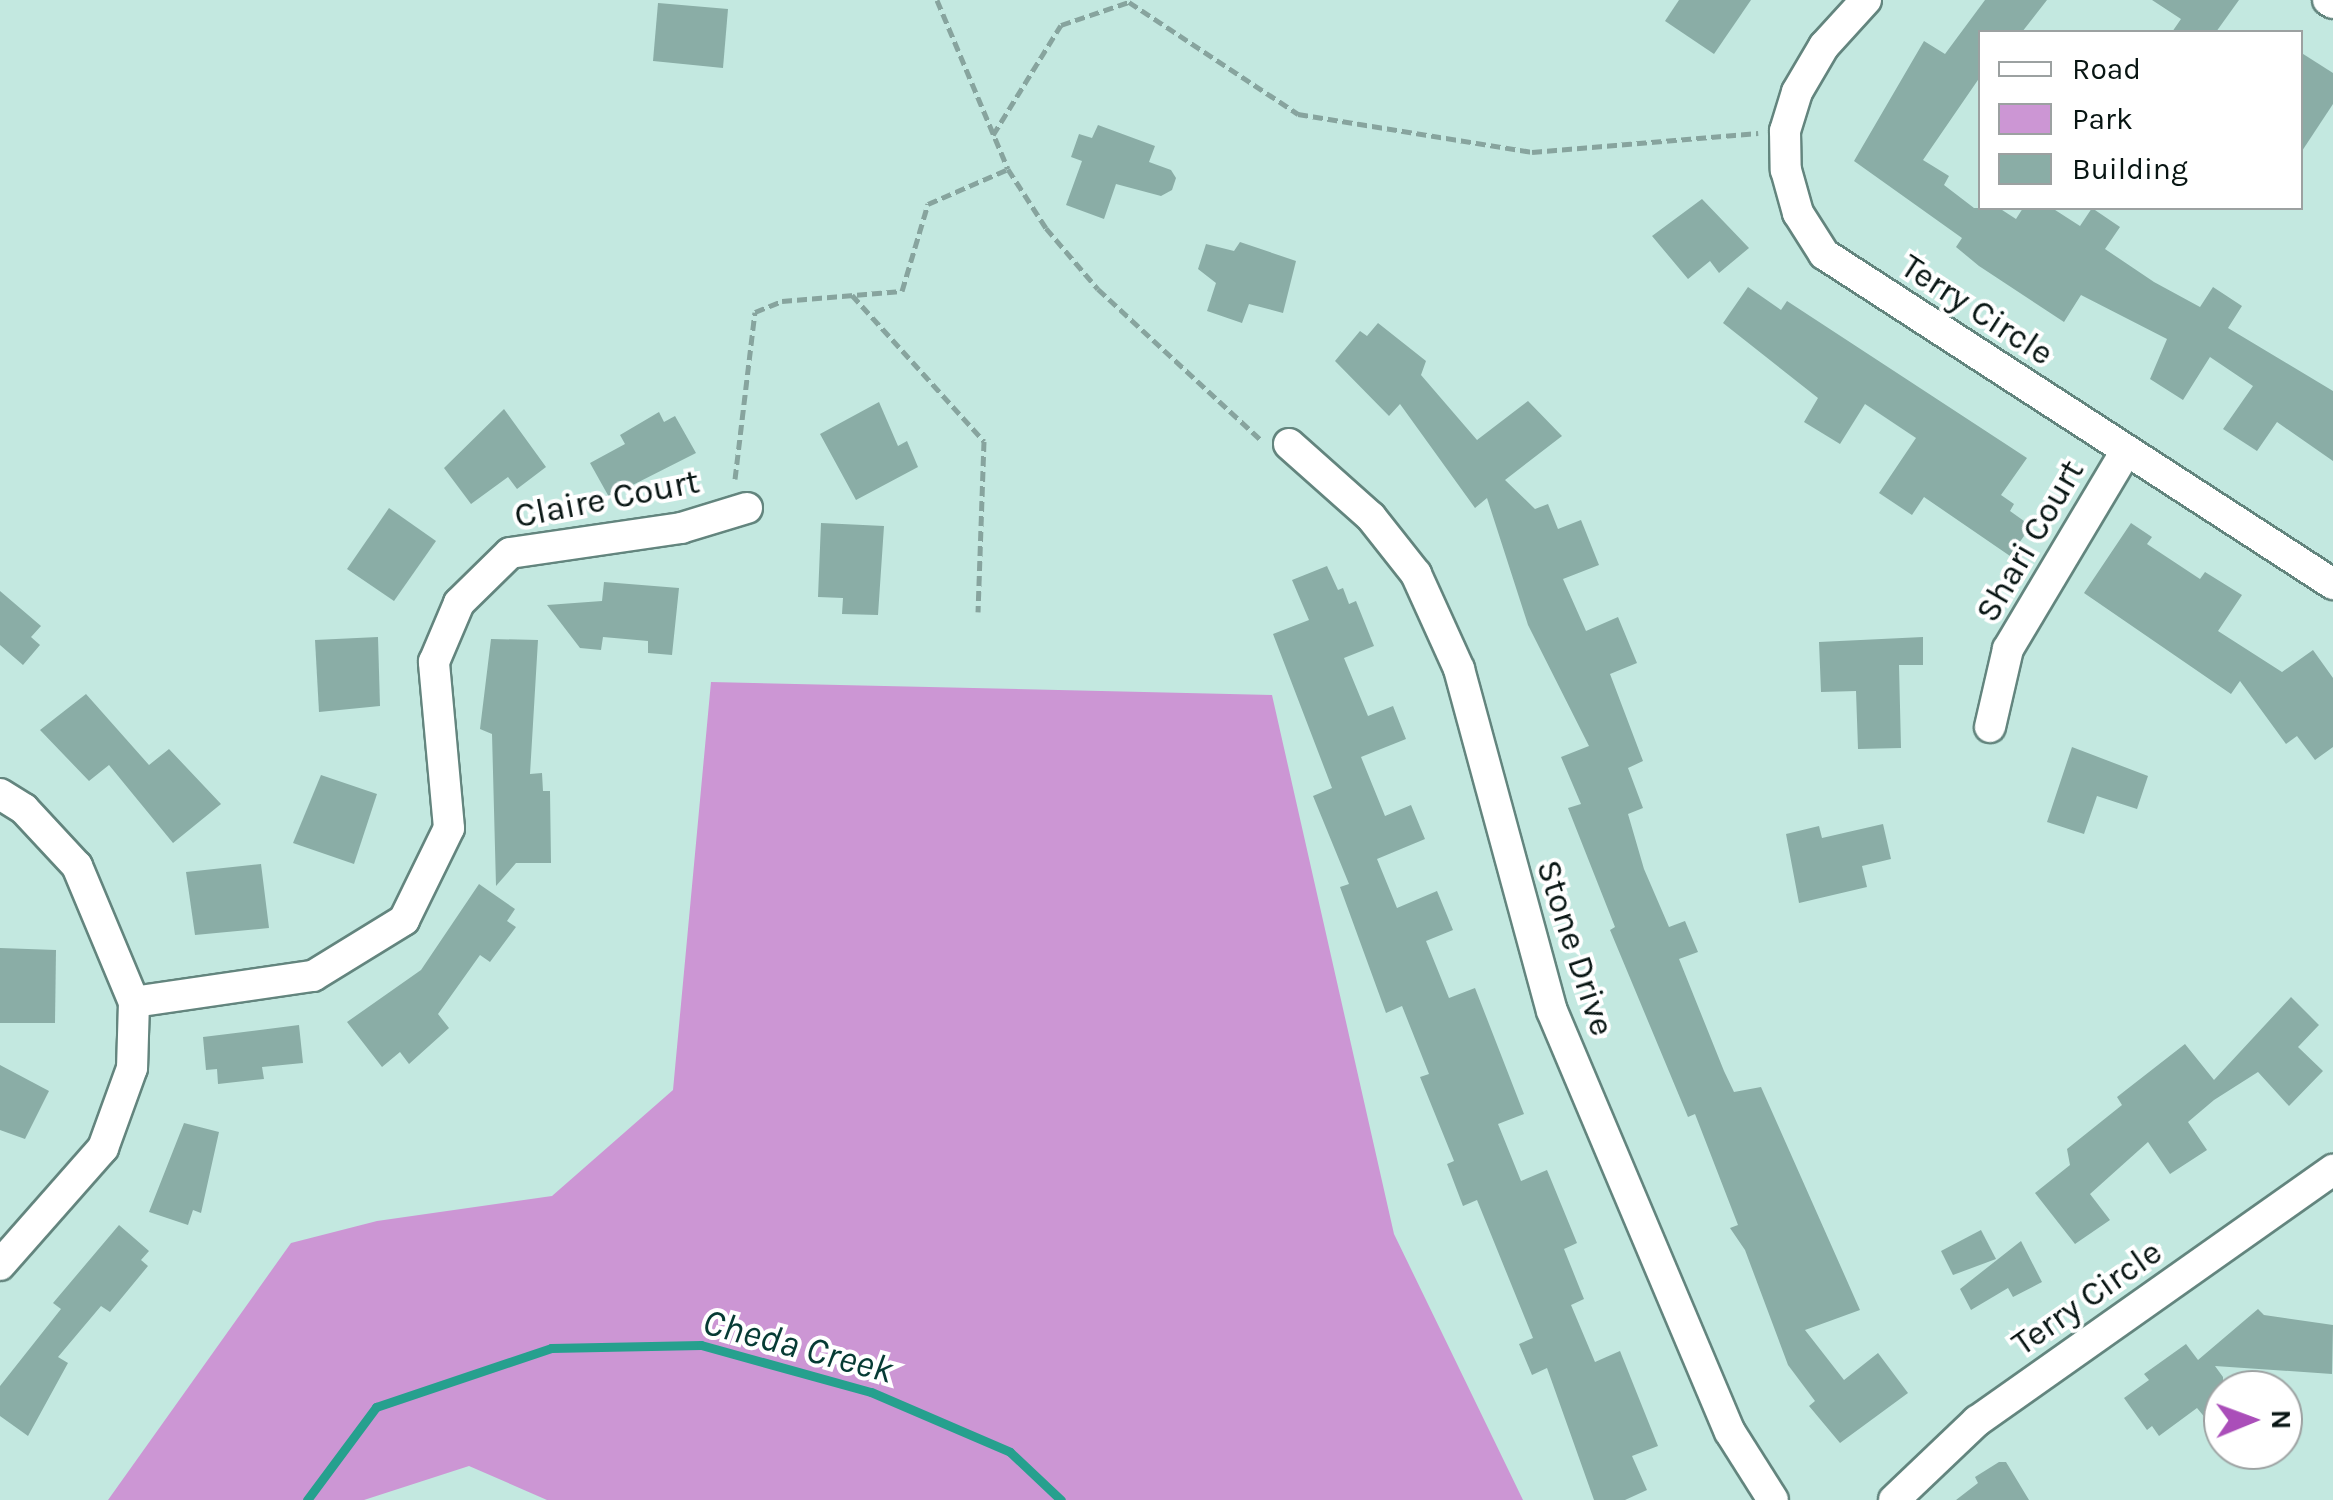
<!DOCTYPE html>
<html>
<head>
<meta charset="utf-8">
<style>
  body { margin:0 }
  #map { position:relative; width:2333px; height:1500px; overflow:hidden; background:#c3e8e0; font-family:Karla,sans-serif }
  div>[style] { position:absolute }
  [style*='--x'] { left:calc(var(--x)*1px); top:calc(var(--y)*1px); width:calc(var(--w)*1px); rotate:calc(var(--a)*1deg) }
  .green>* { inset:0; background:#cc96d4 }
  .stream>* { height:9px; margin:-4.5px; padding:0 4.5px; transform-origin:4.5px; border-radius:4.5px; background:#26a08e }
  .building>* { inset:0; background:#8aada6 }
  .path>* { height:5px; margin-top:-2.5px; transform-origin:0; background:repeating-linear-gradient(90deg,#87a49e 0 10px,transparent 0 15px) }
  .roads { filter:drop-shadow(2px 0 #63857e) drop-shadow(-2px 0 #63857e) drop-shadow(0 2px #63857e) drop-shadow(0 -2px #63857e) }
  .street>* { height:30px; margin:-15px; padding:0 15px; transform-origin:15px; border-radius:15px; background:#fff }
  span { translate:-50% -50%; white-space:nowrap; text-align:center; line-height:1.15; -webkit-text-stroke:8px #fff; paint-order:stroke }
  .street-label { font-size:35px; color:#081513 }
  .water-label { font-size:38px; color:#063b34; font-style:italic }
  .legend { position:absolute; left:1978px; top:30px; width:325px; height:180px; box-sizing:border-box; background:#fff; border:2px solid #9ca1a1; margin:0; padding:12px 18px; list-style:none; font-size:30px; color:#081513 }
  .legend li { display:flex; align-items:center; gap:20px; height:50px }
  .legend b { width:50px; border:2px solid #9ca1a1 }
  .north { position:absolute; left:2203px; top:1370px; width:100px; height:100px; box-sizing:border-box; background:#fff; border:2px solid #9ca1a1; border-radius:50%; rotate:89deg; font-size:28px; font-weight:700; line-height:40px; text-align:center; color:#081513 }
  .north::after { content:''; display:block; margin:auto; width:35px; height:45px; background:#aa4eb9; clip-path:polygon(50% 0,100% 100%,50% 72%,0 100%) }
</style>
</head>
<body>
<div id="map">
  <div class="green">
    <div style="clip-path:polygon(711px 682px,1272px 695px,1394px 1234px,1523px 1500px,547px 1500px,469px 1466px,364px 1500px,108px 1500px,291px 1243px,377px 1221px,552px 1196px,673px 1090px)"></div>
  </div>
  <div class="stream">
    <div style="--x:307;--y:1500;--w:116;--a:-53.4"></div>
    <div style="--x:376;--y:1407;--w:185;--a:-18.6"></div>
    <div style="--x:551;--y:1348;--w:150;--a:-1.1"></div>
    <div style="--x:701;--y:1345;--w:176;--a:15.5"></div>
    <div style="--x:871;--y:1392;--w:151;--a:23.3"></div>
    <div style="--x:1010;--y:1452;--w:70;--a:43.3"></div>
  </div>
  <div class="building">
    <div style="clip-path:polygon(1679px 0,1751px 0,1714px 54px,1665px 21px)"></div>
    <div style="clip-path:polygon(1985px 0,2047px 0,2022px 32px,1980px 32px,1980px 77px,1923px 160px,1949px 176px,1944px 185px,1974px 208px,1999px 208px,2016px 219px,2023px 208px,2052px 208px,2080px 226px,2092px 208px,2120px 227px,2105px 249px,2154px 282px,2200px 307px,2213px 287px,2242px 306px,2228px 328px,2333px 391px,2333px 461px,2277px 422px,2257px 451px,2223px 429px,2253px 386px,2210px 357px,2183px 400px,2150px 379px,2167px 339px,2081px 295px,2064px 322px,1979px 266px,1956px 247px,1962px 238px,1854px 161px,1924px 41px,1945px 54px)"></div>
    <div style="clip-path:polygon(2152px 0,2239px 0,2216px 32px,2172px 32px,2181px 19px)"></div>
    <div style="clip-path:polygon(658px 3px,728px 9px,723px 68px,653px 61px)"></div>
    <div style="clip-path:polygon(2300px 52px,2333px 73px,2333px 104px,2300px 154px)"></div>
    <div style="clip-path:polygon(1098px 125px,1155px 146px,1149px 162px,1171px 170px,1176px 178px,1172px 190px,1161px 196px,1116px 184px,1104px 219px,1066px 205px,1082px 161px,1071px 157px,1079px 134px,1092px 138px)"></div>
    <div style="clip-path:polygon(1702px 199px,1749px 248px,1719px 273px,1710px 261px,1688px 279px,1652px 236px)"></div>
    <div style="clip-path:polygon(1240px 242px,1296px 261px,1283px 313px,1249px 304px,1242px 323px,1207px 311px,1216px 283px,1198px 269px,1206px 244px,1234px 251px)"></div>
    <div style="clip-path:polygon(1748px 287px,1781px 310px,1787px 301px,2027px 458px,2001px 495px,2014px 504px,2010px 511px,2031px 526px,2010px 556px,1924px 497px,1912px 515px,1879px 493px,1916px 438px,1865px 404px,1840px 444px,1804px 422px,1818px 398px,1723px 323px)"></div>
    <div style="clip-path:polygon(1378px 323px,1426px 361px,1421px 375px,1477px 440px,1528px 401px,1562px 436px,1505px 480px,1535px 509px,1548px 504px,1558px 529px,1581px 520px,1599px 565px,1563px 579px,1586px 631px,1618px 617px,1637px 663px,1610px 674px,1643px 761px,1628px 768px,1643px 808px,1628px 814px,1644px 869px,1669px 927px,1685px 921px,1698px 952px,1679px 959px,1724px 1071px,1734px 1092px,1761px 1087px,1860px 1310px,1805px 1330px,1844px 1380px,1878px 1353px,1908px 1393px,1840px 1443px,1809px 1406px,1815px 1401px,1788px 1365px,1745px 1250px,1730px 1228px,1738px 1225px,1695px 1114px,1688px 1117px,1610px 930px,1615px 927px,1568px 808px,1581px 804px,1561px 757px,1589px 746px,1528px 625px,1487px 498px,1475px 508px,1400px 404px,1389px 416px,1335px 361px,1360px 331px,1367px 336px)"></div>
    <div style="clip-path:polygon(879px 402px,898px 446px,907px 441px,918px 467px,856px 500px,820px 434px)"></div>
    <div style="clip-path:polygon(504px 409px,546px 467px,517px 489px,508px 477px,471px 504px,444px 468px)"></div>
    <div style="clip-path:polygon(659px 412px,664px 422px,675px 416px,696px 453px,609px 497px,590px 463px,625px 444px,620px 435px)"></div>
    <div style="clip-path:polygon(389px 508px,436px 541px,394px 601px,347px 569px)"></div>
    <div style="clip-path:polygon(821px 523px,884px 526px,878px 615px,842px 614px,843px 598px,818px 597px)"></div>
    <div style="clip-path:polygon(2131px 523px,2152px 537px,2147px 544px,2200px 579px,2205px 572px,2242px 595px,2218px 631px,2282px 672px,2313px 650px,2333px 678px,2333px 747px,2315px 760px,2297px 736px,2286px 744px,2240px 681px,2231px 694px,2084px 593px)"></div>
    <div style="clip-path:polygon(1327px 566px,1338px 590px,1343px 588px,1349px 604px,1356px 601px,1374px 646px,1344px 658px,1368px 716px,1393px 706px,1406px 739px,1361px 757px,1385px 816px,1411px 805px,1425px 839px,1377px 859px,1397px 908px,1437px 891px,1453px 930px,1426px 941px,1449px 998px,1475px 988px,1524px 1114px,1498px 1124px,1521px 1181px,1547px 1170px,1577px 1243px,1564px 1249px,1584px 1299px,1571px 1305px,1595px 1362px,1620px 1351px,1658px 1446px,1632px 1456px,1647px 1490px,1625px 1500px,1594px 1500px,1547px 1368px,1532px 1375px,1519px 1344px,1533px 1338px,1477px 1200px,1463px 1206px,1447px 1164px,1454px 1161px,1420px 1077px,1429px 1074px,1402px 1006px,1386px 1013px,1340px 887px,1349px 884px,1313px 796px,1332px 788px,1273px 634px,1309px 620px,1292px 580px)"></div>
    <div style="clip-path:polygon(604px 582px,679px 588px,672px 655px,648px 653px,648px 641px,603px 637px,601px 650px,580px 648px,547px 605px,602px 601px)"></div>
    <div style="clip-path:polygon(0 591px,41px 626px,31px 637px,40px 645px,23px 665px,0 645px)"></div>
    <div style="clip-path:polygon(378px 637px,380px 706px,319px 712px,315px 640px)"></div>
    <div style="clip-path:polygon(1923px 637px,1923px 665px,1899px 665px,1901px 748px,1858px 749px,1856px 691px,1821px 692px,1819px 642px)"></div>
    <div style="clip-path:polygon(491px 639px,538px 640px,530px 774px,542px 773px,543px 791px,550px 791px,551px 863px,516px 863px,496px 886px,492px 734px,480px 729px)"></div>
    <div style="clip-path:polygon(86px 694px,149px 765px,169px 749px,221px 804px,173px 843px,109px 765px,89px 781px,40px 730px)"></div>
    <div style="clip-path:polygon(2072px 747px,2148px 776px,2137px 809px,2097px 796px,2084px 834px,2047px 822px)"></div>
    <div style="clip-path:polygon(321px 775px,377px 794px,354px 864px,293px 843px)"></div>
    <div style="clip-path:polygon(1883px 824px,1891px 859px,1862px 866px,1867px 887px,1799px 903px,1786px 834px,1819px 826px,1822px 838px)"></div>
    <div style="clip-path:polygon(261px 864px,269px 928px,195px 935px,186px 872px)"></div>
    <div style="clip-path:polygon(479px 884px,515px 909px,507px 921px,516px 927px,490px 962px,480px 955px,438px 1014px,449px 1028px,409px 1064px,400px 1052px,382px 1067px,347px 1022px,421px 970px)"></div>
    <div style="clip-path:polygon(0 948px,56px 950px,55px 1023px,0 1023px)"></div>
    <div style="clip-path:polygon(2291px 997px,2319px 1025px,2298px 1047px,2323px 1071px,2289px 1106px,2258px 1072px,2214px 1100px,2188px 1122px,2207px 1150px,2170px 1174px,2148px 1142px,2090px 1194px,2110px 1220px,2075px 1244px,2035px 1193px,2070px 1165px,2067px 1149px,2122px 1105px,2117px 1097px,2185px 1044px,2214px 1080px)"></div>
    <div style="clip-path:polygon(299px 1025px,303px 1063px,262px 1067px,264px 1079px,218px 1084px,217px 1069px,206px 1070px,203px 1037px)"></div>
    <div style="clip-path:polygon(0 1065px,49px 1091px,25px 1139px,0 1130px)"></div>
    <div style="clip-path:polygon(184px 1123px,219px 1132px,201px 1213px,193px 1210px,188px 1225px,149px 1212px)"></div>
    <div style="clip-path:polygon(119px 1225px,149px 1251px,141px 1260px,148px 1266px,110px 1312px,101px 1306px,58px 1357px,68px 1363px,28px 1436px,0 1416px,0 1386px,61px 1309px,53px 1303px)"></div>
    <div style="clip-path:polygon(1981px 1230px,1996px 1259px,1953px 1275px,1941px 1251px)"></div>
    <div style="clip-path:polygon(2021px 1241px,2042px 1282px,2013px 1297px,2008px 1288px,1971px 1310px,1960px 1289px)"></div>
    <div style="clip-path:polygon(2258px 1309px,2264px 1315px,2333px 1325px,2332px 1374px,2215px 1366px,2223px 1377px,2223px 1409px,2207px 1420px,2197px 1408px,2159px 1436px,2152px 1426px,2147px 1430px,2124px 1398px,2149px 1380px,2144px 1374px,2186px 1344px,2198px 1360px)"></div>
    <div style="clip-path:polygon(1999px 1462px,2006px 1462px,2029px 1500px,1956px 1500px,1978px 1483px,1975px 1477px)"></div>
  </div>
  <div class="path">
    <div style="--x:937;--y:0;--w:183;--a:67.2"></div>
    <div style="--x:1008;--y:169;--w:70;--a:57.2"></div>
    <div style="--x:1046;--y:228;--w:80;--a:49.6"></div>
    <div style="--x:1098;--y:289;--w:222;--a:42.8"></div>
    <div style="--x:993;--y:135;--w:129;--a:-58.3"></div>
    <div style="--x:1061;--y:25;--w:72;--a:-18.7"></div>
    <div style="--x:1129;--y:2;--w:203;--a:33.5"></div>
    <div style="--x:1298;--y:114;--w:237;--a:9.2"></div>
    <div style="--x:1532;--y:152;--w:227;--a:-4.8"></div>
    <div style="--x:852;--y:295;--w:197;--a:47.9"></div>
    <div style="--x:984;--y:441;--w:171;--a:92"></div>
    <div style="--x:735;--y:479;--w:168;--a:-83.2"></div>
    <div style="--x:755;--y:312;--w:29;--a:-22"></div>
    <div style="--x:782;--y:301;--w:120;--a:-4.8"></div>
    <div style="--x:902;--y:291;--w:91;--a:-73.4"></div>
    <div style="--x:928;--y:204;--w:87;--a:-23.6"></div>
  </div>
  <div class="roads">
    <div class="street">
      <div style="--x:1866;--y:0;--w:62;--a:132.4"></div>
      <div style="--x:1824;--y:46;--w:53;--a:120.4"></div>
      <div style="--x:1797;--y:92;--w:41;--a:107.1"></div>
      <div style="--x:1785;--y:131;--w:39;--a:89"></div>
      <div style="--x:1786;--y:170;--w:45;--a:74.4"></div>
      <div style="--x:1798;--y:213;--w:49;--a:57.6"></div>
      <div style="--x:1824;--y:254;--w:607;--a:32.96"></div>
      <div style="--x:2328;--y:0;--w:6;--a:31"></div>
      <div style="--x:1289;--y:444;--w:110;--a:41.7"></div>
      <div style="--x:1371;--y:517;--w:73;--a:51.7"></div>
      <div style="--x:1416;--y:574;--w:104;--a:65.6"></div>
      <div style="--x:1459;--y:669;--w:354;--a:74.8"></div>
      <div style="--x:1552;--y:1011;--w:457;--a:67.1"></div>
      <div style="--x:1730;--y:1432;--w:80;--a:57.7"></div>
      <div style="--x:1990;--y:727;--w:80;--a:-77"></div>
      <div style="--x:2008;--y:649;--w:228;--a:-59.2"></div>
      <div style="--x:0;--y:794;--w:28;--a:32"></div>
      <div style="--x:24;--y:809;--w:78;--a:47.1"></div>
      <div style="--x:77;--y:866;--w:147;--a:67.3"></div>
      <div style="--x:134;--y:1002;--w:66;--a:91.7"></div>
      <div style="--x:132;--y:1068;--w:85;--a:109.9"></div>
      <div style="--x:103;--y:1148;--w:156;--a:131.4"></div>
      <div style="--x:134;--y:1002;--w:181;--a:-8.3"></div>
      <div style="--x:313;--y:976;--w:107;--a:-31.6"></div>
      <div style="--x:404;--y:920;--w:102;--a:-63.9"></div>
      <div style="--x:449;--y:828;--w:167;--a:-95.2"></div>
      <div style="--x:434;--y:662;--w:64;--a:-67"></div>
      <div style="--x:459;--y:603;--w:71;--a:-44.4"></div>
      <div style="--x:510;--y:553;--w:173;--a:-8.3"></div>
      <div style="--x:681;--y:528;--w:69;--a:-16.9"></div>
      <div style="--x:1894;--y:1500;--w:115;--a:-43.6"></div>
      <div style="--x:1977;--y:1421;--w:436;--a:-35.2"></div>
    </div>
  </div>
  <div class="street-label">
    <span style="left:1977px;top:310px;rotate:33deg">Terry Circle</span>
    <span style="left:607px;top:499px;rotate:-11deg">Claire Court</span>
    <span style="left:2030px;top:541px;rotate:-60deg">Shari Court</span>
    <span style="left:1575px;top:948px;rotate:72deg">Stone Drive</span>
    <span style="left:2087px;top:1298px;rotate:-35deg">Terry Circle</span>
  </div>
  <div class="water-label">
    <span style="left:798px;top:1346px;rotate:15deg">Cheda Creek</span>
  </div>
  <ul class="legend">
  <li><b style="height:12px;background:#fff"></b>Road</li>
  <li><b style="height:28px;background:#cc96d4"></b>Park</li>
  <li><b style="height:28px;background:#8aada6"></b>Building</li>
  </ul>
  <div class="north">N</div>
</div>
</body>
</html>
